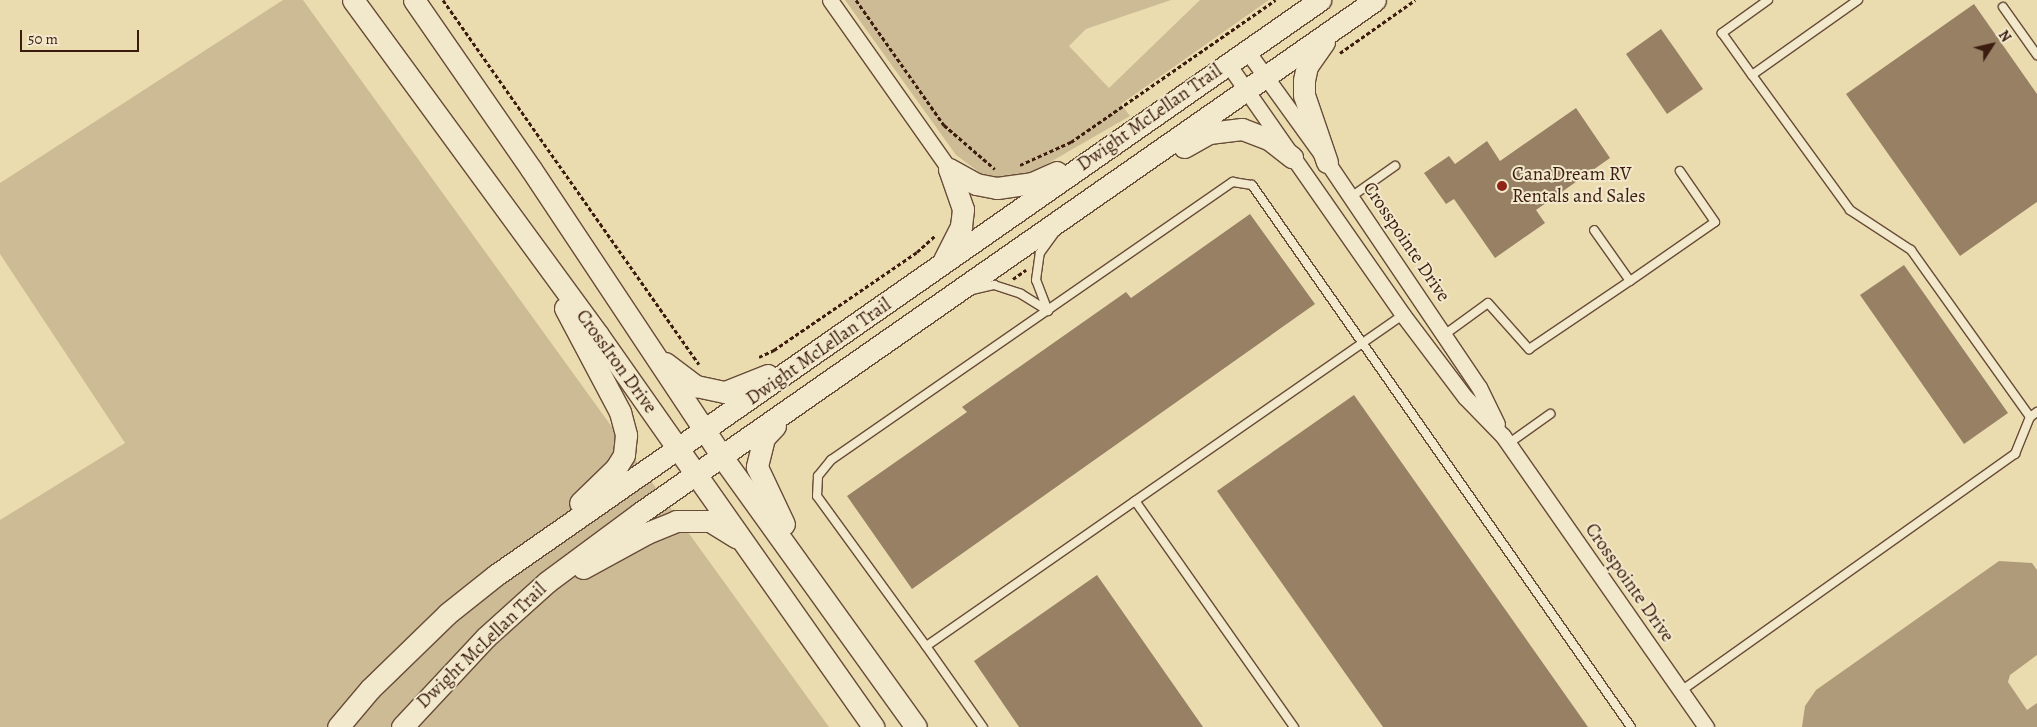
<!DOCTYPE html>
<html>
<head>
<meta charset="utf-8">
<style>
  body { margin:0 }
  #map { position:relative; width:2037px; height:727px; overflow:hidden; background:#ebdcb0; font-family:Alegreya,serif }
  div>[style] { position:absolute }
  [style*='--x'] { left:calc(var(--x)*1px); top:calc(var(--y)*1px); width:calc(var(--w)*1px); rotate:calc(var(--a)*1deg) }
  .green>* { inset:0; background:#cdbb95 }
  .water>* { inset:0; background:#af9b79 }
  .building>* { inset:0; background:#978063 }
  .path>* { height:3px; margin-top:-1.5px; transform-origin:0; background:repeating-linear-gradient(90deg,#3b1c0f 0 4px,transparent 0 6.5px) }
  .roads { filter:drop-shadow(1px 0 #674c37) drop-shadow(-1px 0 #674c37) drop-shadow(0 1px #674c37) drop-shadow(0 -1px #674c37) }
  .service>* { height:8px; margin:-4px; padding:0 4px; transform-origin:4px; border-radius:4px; background:#f2e8cc }
  .minor>* { height:15px; margin:-7.5px; padding:0 7.5px; transform-origin:7.5px; border-radius:7.5px; background:#f2e8cc }
  .secondary>* { height:21px; margin:-10.5px; padding:0 10.5px; transform-origin:10.5px; border-radius:10.5px; background:#f2e8cc }
  .dots>* { width:14px; height:14px; translate:-50% -50%; box-sizing:border-box; border:2px solid #f2e8cc; border-radius:50% }
  span { translate:-50% -50%; white-space:nowrap; text-align:center; line-height:1.15; -webkit-text-stroke:4px #f2e8cc; paint-order:stroke }
  .street-label { font-size:19px; color:#3b1c0f }
  .poi-label { font-size:19px; color:#3b1c0f }
  .left { translate:0 -50%; text-align:left }
  .north { position:absolute; left:1967px; top:20px; width:50px; height:50px; -webkit-text-stroke:4px #f2e8cc; paint-order:stroke; rotate:55deg; font-size:14px; font-weight:700; line-height:20px; text-align:center; color:#3b1c0f }
  .north::after { content:''; display:block; margin:auto; width:18px; height:22px; background:#3b1c0f; clip-path:polygon(50% 0,100% 100%,50% 72%,0 100%) }
  .scale { position:absolute; left:20px; top:30px; width:119px; height:22px; box-sizing:border-box; border:2px solid #3b1c0f; border-top:0; padding-left:6px; font-size:15px; line-height:18px; white-space:nowrap; color:#3b1c0f; -webkit-text-stroke:4px #f2e8cc; paint-order:stroke }
</style>
</head>
<body>
<div id="map">
  <div class="green">
    <div style="clip-path:polygon(283px 0,303px 0,829px 727px,0 727px,0 520px,125px 443px,0 254px,0 183px)"></div>
    <div style="clip-path:polygon(845px 0,1171px 0,1086px 29px,1069px 46px,1109px 88px,1200px 0,1269px 0,1121px 104px,1130px 116px,1026px 176px,1002px 180px,987px 178px,956px 155px)"></div>
  </div>
  <div class="water">
    <div style="clip-path:polygon(1999px 561px,2032px 563px,2037px 570px,2037px 655px,2010px 675px,2008px 682px,2027px 710px,2037px 703px,2037px 727px,1802px 727px,1805px 706px,1816px 690px)"></div>
  </div>
  <div class="building">
    <div style="clip-path:polygon(1974px 4px,2037px 94px,2037px 202px,1960px 256px,1846px 94px)"></div>
    <div style="clip-path:polygon(1661px 29px,1703px 89px,1667px 114px,1626px 54px)"></div>
    <div style="clip-path:polygon(1576px 108px,1610px 158px,1536px 210px,1545px 223px,1495px 258px,1454px 199px,1446px 204px,1424px 173px,1449px 156px,1455px 164px,1487px 141px,1500px 161px)"></div>
    <div style="clip-path:polygon(1250px 214px,1315px 304px,912px 589px,847px 496px,967px 412px,962px 407px,1126px 292px,1131px 298px)"></div>
    <div style="clip-path:polygon(1904px 265px,2008px 413px,1964px 444px,1860px 295px)"></div>
    <div style="clip-path:polygon(1354px 395px,1588px 727px,1383px 727px,1217px 491px)"></div>
    <div style="clip-path:polygon(1097px 575px,1203px 727px,1019px 727px,974px 661px)"></div>
  </div>
  <div class="path">
    <div style="--x:443;--y:0;--w:445;--a:54.9"></div>
    <div style="--x:856;--y:0;--w:153;--a:54.9"></div>
    <div style="--x:944;--y:125;--w:67;--a:40.8"></div>
    <div style="--x:1340;--y:53;--w:92;--a:-35.2"></div>
    <div style="--x:1020;--y:165;--w:56;--a:-24.3"></div>
    <div style="--x:1071;--y:142;--w:249;--a:-34.8"></div>
    <div style="--x:1404;--y:246;--w:15;--a:53"></div>
    <div style="--x:1413;--y:258;--w:6;--a:90"></div>
    <div style="--x:1013;--y:279;--w:16;--a:-35"></div>
    <div style="--x:759;--y:357;--w:17;--a:-25"></div>
    <div style="--x:774;--y:350;--w:173;--a:-34.4"></div>
    <div style="--x:917;--y:252;--w:24;--a:-42"></div>
  </div>
  <div class="roads">
    <div class="service">
      <div style="--x:1768;--y:0;--w:57;--a:144.3"></div>
      <div style="--x:1722;--y:33;--w:52;--a:54.5"></div>
      <div style="--x:1752;--y:75;--w:130;--a:-35.3"></div>
      <div style="--x:2003;--y:7;--w:59;--a:54.7"></div>
      <div style="--x:1752;--y:75;--w:167;--a:54"></div>
      <div style="--x:1850;--y:210;--w:73;--a:33.3"></div>
      <div style="--x:1911;--y:250;--w:205;--a:54.5"></div>
      <div style="--x:1351;--y:197;--w:54;--a:-35.2"></div>
      <div style="--x:1630;--y:281;--w:103;--a:-34.8"></div>
      <div style="--x:1715;--y:222;--w:62;--a:-124.5"></div>
      <div style="--x:972;--y:290;--w:23;--a:-13"></div>
      <div style="--x:994;--y:285;--w:28;--a:18"></div>
      <div style="--x:1021;--y:294;--w:32;--a:32"></div>
      <div style="--x:1048;--y:311;--w:33;--a:-111"></div>
      <div style="--x:1036;--y:280;--w:27;--a:-82"></div>
      <div style="--x:1040;--y:253;--w:26;--a:-54"></div>
      <div style="--x:1444;--y:335;--w:54;--a:-36"></div>
      <div style="--x:1488;--y:303;--w:62;--a:48.3"></div>
      <div style="--x:1529;--y:349;--w:122;--a:-34"></div>
      <div style="--x:1630;--y:281;--w:62;--a:-125.2"></div>
      <div style="--x:1508;--y:444;--w:52;--a:-35.5"></div>
      <div style="--x:1135;--y:501;--w:254;--a:145.2"></div>
      <div style="--x:926;--y:646;--w:185;--a:-126"></div>
      <div style="--x:817;--y:496;--w:20;--a:-87"></div>
      <div style="--x:818;--y:476;--w:21;--a:-51"></div>
      <div style="--x:831;--y:460;--w:489;--a:-34.7"></div>
      <div style="--x:1233;--y:182;--w:19;--a:9"></div>
      <div style="--x:1252;--y:185;--w:661;--a:55.04"></div>
      <div style="--x:926;--y:646;--w:99;--a:54.9"></div>
      <div style="--x:1681;--y:691;--w:410;--a:-35.4"></div>
      <div style="--x:2015;--y:454;--w:40;--a:-68"></div>
      <div style="--x:2030;--y:417;--w:9;--a:-36"></div>
      <div style="--x:1294;--y:727;--w:276;--a:-125.1"></div>
      <div style="--x:1135;--y:501;--w:326;--a:-34.8"></div>
    </div>
    <div class="minor">
      <div style="--x:830;--y:0;--w:207;--a:54.8"></div>
      <div style="--x:1247;--y:51;--w:137;--a:54.2"></div>
      <div style="--x:1327;--y:162;--w:272;--a:56"></div>
      <div style="--x:1479;--y:387;--w:41;--a:64.1"></div>
      <div style="--x:1228;--y:64;--w:306;--a:55.1"></div>
      <div style="--x:1403;--y:315;--w:103;--a:52.9"></div>
      <div style="--x:1465;--y:397;--w:54;--a:45.7"></div>
      <div style="--x:1503;--y:436;--w:355;--a:55.1"></div>
    </div>
    <div class="secondary">
      <div style="--x:353;--y:0;--w:415;--a:53.8"></div>
      <div style="--x:598;--y:335;--w:479;--a:54.9"></div>
      <div style="--x:414;--y:0;--w:206;--a:55.3"></div>
      <div style="--x:531;--y:169;--w:346;--a:56.4"></div>
      <div style="--x:722;--y:457;--w:332;--a:54.3"></div>
      <div style="--x:1324;--y:42;--w:29;--a:125"></div>
      <div style="--x:1307;--y:66;--w:14;--a:102"></div>
      <div style="--x:1304;--y:80;--w:15;--a:90"></div>
      <div style="--x:1304;--y:95;--w:71;--a:71.1"></div>
      <div style="--x:1184;--y:147;--w:29;--a:-29"></div>
      <div style="--x:1209;--y:133;--w:33;--a:-7"></div>
      <div style="--x:1242;--y:129;--w:30;--a:21"></div>
      <div style="--x:1270;--y:140;--w:28;--a:38"></div>
      <div style="--x:949;--y:169;--w:31;--a:29"></div>
      <div style="--x:976;--y:184;--w:21;--a:11"></div>
      <div style="--x:997;--y:188;--w:35;--a:-8"></div>
      <div style="--x:1032;--y:183;--w:27;--a:-24"></div>
      <div style="--x:944;--y:260;--w:38;--a:-63"></div>
      <div style="--x:961;--y:226;--w:17;--a:-83"></div>
      <div style="--x:963;--y:209;--w:42;--a:-109.3"></div>
      <div style="--x:565;--y:308;--w:118;--a:62.1"></div>
      <div style="--x:620;--y:412;--w:24;--a:75"></div>
      <div style="--x:626;--y:435;--w:20;--a:96"></div>
      <div style="--x:624;--y:455;--w:15;--a:122"></div>
      <div style="--x:616;--y:468;--w:50;--a:135.8"></div>
      <div style="--x:665;--y:363;--w:39;--a:37"></div>
      <div style="--x:696;--y:386;--w:30;--a:12"></div>
      <div style="--x:725;--y:392;--w:46;--a:-21.6"></div>
      <div style="--x:775;--y:426;--w:16;--a:133"></div>
      <div style="--x:764;--y:438;--w:30;--a:104"></div>
      <div style="--x:757;--y:467;--w:63;--a:64.7"></div>
      <div style="--x:583;--y:568;--w:73;--a:-28.7"></div>
      <div style="--x:647;--y:533;--w:31;--a:-22"></div>
      <div style="--x:676;--y:521;--w:34;--a:0"></div>
      <div style="--x:710;--y:521;--w:31;--a:32"></div>
      <div style="--x:338;--y:727;--w:50;--a:-49.9"></div>
      <div style="--x:370;--y:689;--w:107;--a:-44.2"></div>
      <div style="--x:447;--y:614;--w:63;--a:-38.5"></div>
      <div style="--x:496;--y:575;--w:1005;--a:-34.91"></div>
      <div style="--x:402;--y:727;--w:123;--a:-47"></div>
      <div style="--x:486;--y:637;--w:82;--a:-42"></div>
      <div style="--x:547;--y:582;--w:116;--a:-36.6"></div>
      <div style="--x:640;--y:513;--w:896;--a:-34.91"></div>
    </div>
  </div>
  <div class="dots">
    <div style="left:1502px;top:186px;background:#8f2418"></div>
  </div>
  <div class="street-label">
    <span style="left:1150px;top:118px;rotate:-35deg">Dwight McLellan Trail</span>
    <span style="left:1406px;top:242px;rotate:56deg">Crosspointe Drive</span>
    <span style="left:819px;top:352px;rotate:-35deg">Dwight McLellan Trail</span>
    <span style="left:616px;top:362px;rotate:54deg">CrossIron Drive</span>
    <span style="left:1629px;top:583px;rotate:55deg">Crosspointe Drive</span>
    <span style="left:482px;top:646px;rotate:-44deg">Dwight McLellan Trail</span>
  </div>
  <div class="poi-label">
    <span class="left" style="left:1512px;top:186px">CanaDream RV<br>Rentals and Sales</span>
  </div>
  <div class="north">N</div>
  <div class="scale">50 m</div>
</div>
</body>
</html>
